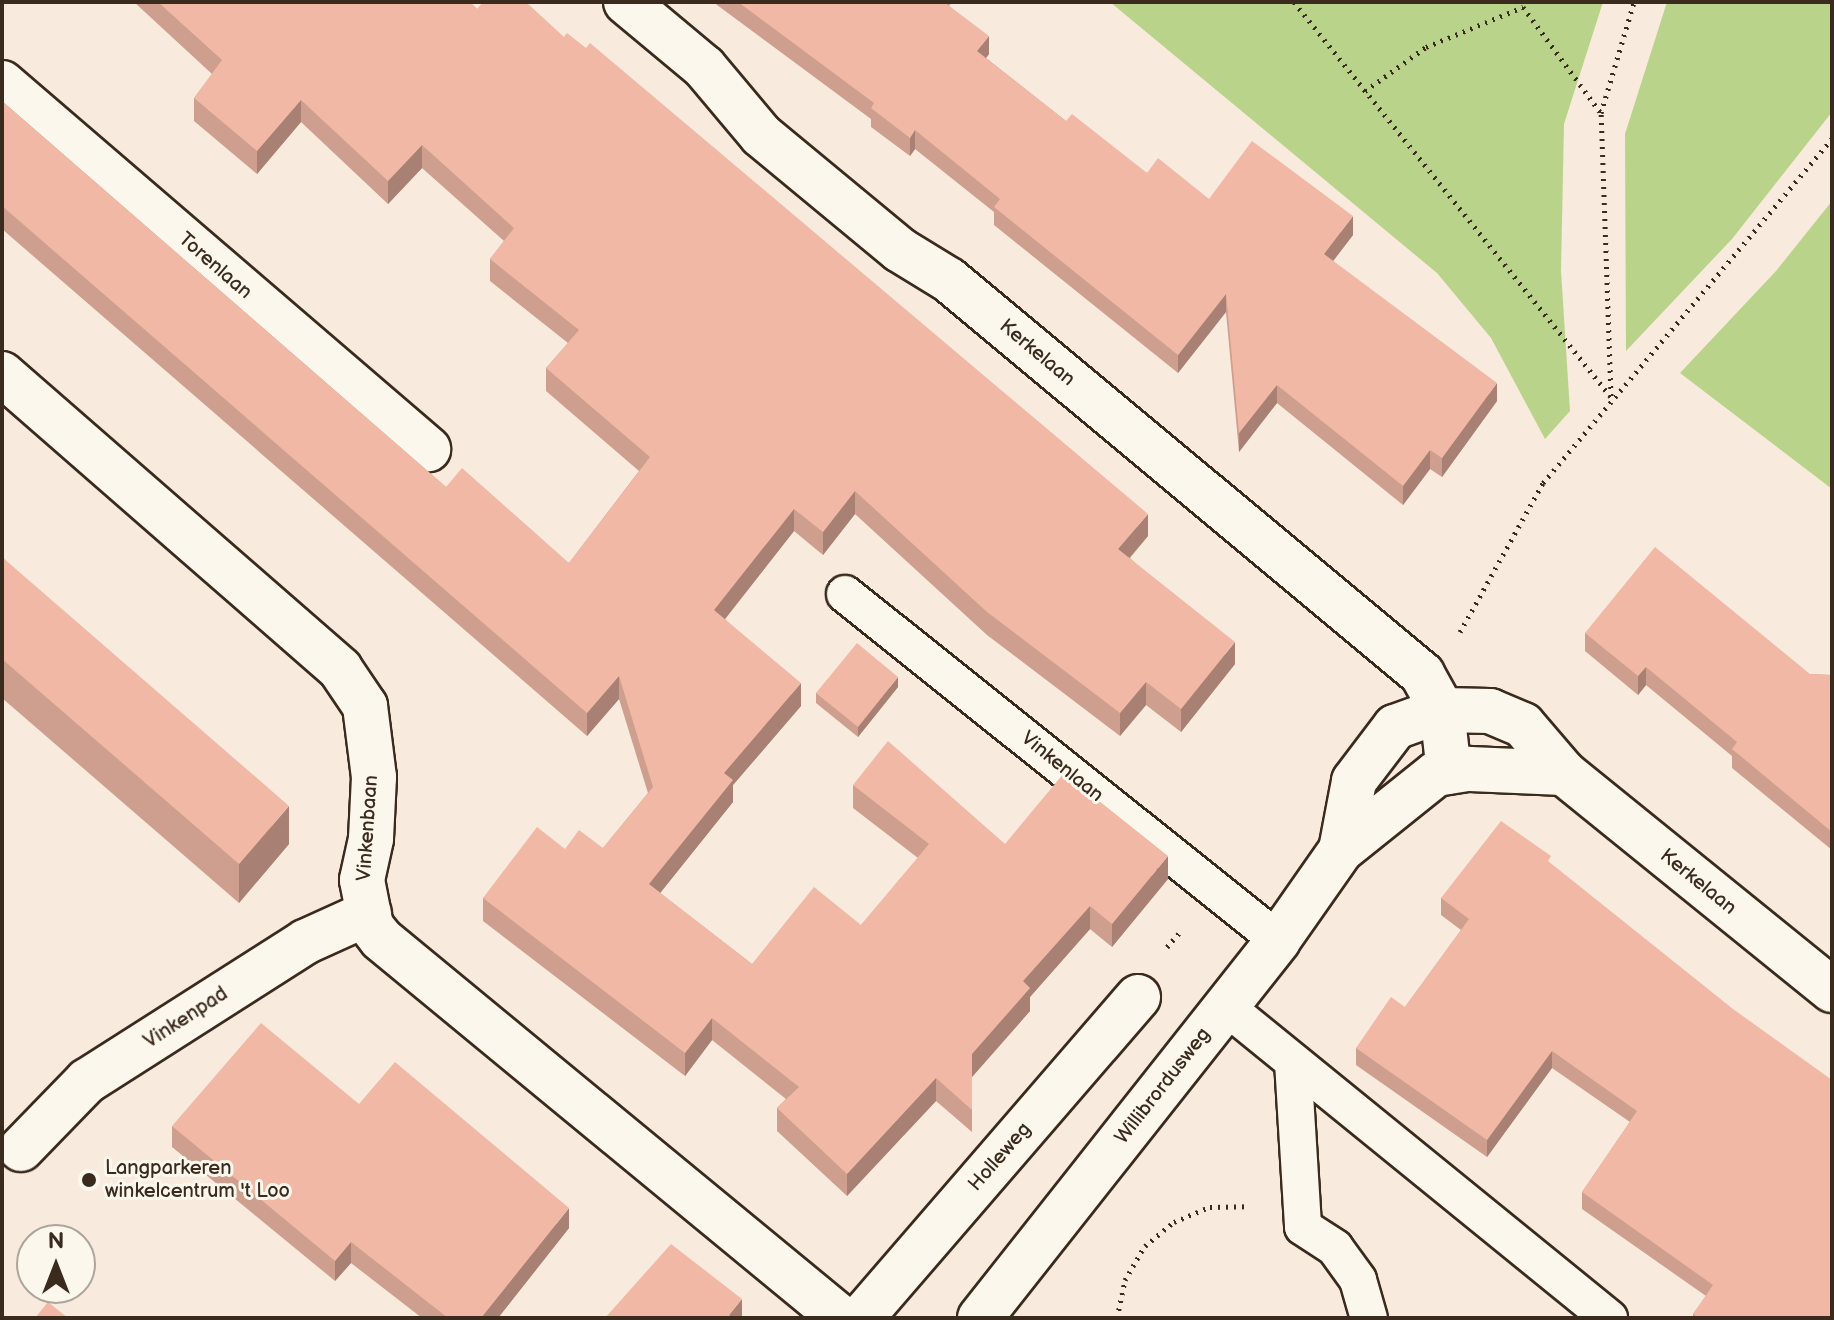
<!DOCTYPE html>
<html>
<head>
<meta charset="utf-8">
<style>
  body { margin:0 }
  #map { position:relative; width:1834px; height:1320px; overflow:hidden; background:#f9eade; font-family:"Balsamiq Sans",sans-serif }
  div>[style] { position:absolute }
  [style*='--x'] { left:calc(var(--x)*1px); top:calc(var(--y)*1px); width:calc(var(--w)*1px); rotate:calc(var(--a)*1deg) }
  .green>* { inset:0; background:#bad38a }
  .path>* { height:5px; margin-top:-2.5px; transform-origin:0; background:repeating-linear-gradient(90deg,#3b2a1e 0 2px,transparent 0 8px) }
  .roads { filter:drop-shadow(2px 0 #3b2a1e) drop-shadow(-2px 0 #3b2a1e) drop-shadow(0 2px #3b2a1e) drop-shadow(0 -2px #3b2a1e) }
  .service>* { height:36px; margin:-18px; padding:0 18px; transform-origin:18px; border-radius:18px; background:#fbf7ec }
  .minor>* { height:44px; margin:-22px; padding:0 22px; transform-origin:22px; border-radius:22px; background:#fbf7ec }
  .wall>* { inset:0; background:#ce9e8e }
  .shaded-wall>* { inset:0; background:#a88174 }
  .building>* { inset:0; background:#f0b8a5 }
  .dots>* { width:22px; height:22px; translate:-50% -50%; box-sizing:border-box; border:4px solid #fbf7ec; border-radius:50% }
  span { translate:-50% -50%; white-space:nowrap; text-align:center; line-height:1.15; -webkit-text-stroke:6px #fbf7ec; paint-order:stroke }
  .street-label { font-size:20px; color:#3b2a1e }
  .poi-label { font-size:20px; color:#3b2a1e }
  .left { translate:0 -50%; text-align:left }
  .frame { position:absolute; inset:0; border:4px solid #3b2a1e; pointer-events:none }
  .north { position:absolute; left:16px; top:1224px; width:80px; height:80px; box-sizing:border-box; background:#fbf7ec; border:2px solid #aea59a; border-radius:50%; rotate:0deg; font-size:22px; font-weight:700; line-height:32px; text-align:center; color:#3b2a1e }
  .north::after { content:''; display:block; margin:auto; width:28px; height:36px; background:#3b2a1e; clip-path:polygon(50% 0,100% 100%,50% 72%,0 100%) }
</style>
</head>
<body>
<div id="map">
  <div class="green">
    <div style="clip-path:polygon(1110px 2px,1603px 2px,1564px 124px,1561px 271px,1570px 411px,1545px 439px,1491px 338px,1437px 273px)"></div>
    <div style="clip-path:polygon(1667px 2px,1832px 2px,1832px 112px,1732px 239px,1626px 351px,1625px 134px)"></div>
    <div style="clip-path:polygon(1832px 201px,1832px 489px,1680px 373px,1776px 271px)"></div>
  </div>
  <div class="path">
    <div style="--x:1294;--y:2;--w:506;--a:51.25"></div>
    <div style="--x:1365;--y:91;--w:75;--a:-35.8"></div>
    <div style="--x:1426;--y:47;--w:105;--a:-22.4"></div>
    <div style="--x:1523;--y:7;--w:130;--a:53.7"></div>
    <div style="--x:1611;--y:396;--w:283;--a:-92"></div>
    <div style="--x:1601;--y:113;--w:116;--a:-73.4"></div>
    <div style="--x:1460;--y:632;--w:171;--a:-60.9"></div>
    <div style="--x:1543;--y:483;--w:450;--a:-50"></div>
    <div style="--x:1167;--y:947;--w:21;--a:-49"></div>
    <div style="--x:1117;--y:1318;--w:39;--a:-78"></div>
    <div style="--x:1125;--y:1280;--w:39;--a:-60"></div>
    <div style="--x:1145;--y:1246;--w:38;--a:-40"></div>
    <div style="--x:1174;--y:1222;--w:39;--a:-23"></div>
    <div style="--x:1210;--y:1207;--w:39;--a:-1"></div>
  </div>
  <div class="roads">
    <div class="service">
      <div style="--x:845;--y:594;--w:554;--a:38.63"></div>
      <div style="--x:1225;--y:1006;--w:495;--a:39.1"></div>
      <div style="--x:1293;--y:1062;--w:165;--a:86.5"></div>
      <div style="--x:1303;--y:1227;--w:38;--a:33"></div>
      <div style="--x:1335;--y:1248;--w:39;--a:54"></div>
      <div style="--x:1358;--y:1280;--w:40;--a:74"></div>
    </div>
    <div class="minor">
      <div style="--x:626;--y:2;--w:102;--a:39.8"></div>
      <div style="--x:704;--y:67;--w:89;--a:50"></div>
      <div style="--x:761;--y:135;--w:180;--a:39.6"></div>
      <div style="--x:900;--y:250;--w:57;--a:31.5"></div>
      <div style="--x:949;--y:280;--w:616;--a:39.79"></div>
      <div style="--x:1422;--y:674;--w:41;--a:60.9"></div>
      <div style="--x:1442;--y:710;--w:62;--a:83.6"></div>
      <div style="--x:2;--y:83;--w:562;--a:40.67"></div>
      <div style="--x:2;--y:374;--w:449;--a:41.1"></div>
      <div style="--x:340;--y:669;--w:45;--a:56"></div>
      <div style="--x:365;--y:706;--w:72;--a:82.8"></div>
      <div style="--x:374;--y:777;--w:62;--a:92.8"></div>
      <div style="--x:371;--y:839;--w:42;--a:102.4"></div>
      <div style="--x:362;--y:880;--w:47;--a:78.9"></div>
      <div style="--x:371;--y:926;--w:16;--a:52"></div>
      <div style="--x:381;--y:939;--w:596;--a:39.49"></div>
      <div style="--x:1341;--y:850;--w:70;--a:-79.3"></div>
      <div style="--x:1354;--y:781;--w:68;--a:-52.8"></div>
      <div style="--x:1395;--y:727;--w:50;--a:-19.9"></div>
      <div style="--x:1442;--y:710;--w:48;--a:1.2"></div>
      <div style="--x:1490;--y:711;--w:36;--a:23"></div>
      <div style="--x:1523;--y:725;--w:63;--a:49.5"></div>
      <div style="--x:1564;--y:773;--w:345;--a:39"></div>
      <div style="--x:21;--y:1149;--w:95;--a:-45.9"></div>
      <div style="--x:87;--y:1081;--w:259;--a:-32.5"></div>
      <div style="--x:305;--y:942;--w:70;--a:-24.4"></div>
      <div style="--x:861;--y:1318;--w:424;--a:-49.2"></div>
      <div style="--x:980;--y:1318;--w:481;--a:-51.7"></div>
      <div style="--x:1278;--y:940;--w:110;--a:-55"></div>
      <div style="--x:1341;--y:850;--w:122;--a:-38.7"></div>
      <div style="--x:1436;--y:774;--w:33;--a:-9"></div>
      <div style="--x:1469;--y:769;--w:95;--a:2.4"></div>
    </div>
  </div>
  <div class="wall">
    <div style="clip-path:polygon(134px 2px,470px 2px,477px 9px,564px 37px,1148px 536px,1130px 558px,1235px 664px,1181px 732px,1146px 705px,1120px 736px,987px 635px,855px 514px,823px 555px,794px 531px,725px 619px,801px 706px,733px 785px,733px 802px,660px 893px,752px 964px,861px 925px,918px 858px,853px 808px,853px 785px,1005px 844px,1168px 879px,1112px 947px,1090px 929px,1030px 997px,1030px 1011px,972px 1077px,972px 1132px,936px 1101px,847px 1196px,777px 1131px,777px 1108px,786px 1099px,712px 1040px,685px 1076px,483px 921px,483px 898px,565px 849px,603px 848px,648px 793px,619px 699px,587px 736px,2px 229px,2px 101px,446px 487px,569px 563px,639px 471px,546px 391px,546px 368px,568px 343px,490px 281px,490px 259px,504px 241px,422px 168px,388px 204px,301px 122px,257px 174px,194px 121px,194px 98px,212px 74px)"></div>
    <div style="clip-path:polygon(713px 2px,952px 2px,949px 6px,989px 54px,986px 58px,1066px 121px,1147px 173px,1209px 199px,1353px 235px,1333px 261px,1497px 401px,1442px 477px,1430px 469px,1403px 505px,1277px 403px,1239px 452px,1226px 312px,1178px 373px,994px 225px,994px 212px,915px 149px,910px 156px,871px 127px,871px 119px)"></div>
    <div style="clip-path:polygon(2px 557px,289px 844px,239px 903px,2px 698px)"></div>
    <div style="clip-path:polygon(1585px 633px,1810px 674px,1832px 675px,1832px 850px,1732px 768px,1732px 756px,1646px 685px,1638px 695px,1585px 651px)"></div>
    <div style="clip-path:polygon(898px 687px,858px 737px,816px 703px,816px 693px)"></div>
    <div style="clip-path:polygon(1551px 864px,1832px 1318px,1693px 1318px,1693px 1314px,1706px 1296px,1582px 1209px,1582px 1192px,1630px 1122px,1552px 1068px,1487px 1157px,1356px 1065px,1356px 1048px,1405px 1007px,1461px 930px,1441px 915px,1441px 898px)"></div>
    <div style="clip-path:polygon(172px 1126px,569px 1228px,498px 1318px,422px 1318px,351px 1263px,335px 1281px,172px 1147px)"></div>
  </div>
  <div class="shaded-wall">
    <div style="clip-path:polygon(989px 36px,989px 54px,977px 70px,977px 51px)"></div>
    <div style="clip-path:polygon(301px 100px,301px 122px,257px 174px,257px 151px)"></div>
    <div style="clip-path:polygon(915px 130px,915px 149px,910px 156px,910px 138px)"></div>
    <div style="clip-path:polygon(422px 145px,422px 168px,388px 204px,388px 181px)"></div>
    <div style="clip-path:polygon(1353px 216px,1353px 235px,1324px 273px,1324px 254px)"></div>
    <div style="clip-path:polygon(1226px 294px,1226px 312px,1178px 373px,1178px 355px)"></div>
    <div style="clip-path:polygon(1497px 383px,1497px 401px,1442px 477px,1442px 458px)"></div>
    <div style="clip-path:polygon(1277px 385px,1277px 403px,1239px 452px,1239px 433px)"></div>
    <div style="clip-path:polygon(1430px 450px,1430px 469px,1403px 505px,1403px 486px)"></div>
    <div style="clip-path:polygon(855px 491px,855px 514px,823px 555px,823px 532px)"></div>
    <div style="clip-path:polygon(794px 509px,794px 531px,714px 633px,714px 610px)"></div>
    <div style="clip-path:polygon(1148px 514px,1148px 536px,1118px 571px,1118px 549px)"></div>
    <div style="clip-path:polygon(1235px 642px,1235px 664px,1181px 732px,1181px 709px)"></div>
    <div style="clip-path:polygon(1646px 667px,1646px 685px,1638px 695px,1638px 676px)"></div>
    <div style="clip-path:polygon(619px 676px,619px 699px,587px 736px,587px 713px)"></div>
    <div style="clip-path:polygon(898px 677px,898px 687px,858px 737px,858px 727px)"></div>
    <div style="clip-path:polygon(1146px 682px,1146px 705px,1120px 736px,1120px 713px)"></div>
    <div style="clip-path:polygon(801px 683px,801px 706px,733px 785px,733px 802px,649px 907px,649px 884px,724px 773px)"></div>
    <div style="clip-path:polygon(289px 806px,289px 844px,239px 903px,239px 864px)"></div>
    <div style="clip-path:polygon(1168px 856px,1168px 879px,1112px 947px,1112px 924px)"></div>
    <div style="clip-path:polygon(1090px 906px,1090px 929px,1030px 997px,1030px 1011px,972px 1077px,972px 1054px,1023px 981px)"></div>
    <div style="clip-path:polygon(712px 1018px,712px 1040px,685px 1076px,685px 1053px)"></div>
    <div style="clip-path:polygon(1552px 1051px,1552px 1068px,1487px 1157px,1487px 1140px)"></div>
    <div style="clip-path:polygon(936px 1078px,936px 1101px,847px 1196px,847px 1174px)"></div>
    <div style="clip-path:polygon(569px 1208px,569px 1228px,498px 1318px,481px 1318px)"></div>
    <div style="clip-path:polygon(351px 1242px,351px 1263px,335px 1281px,335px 1261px)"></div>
    <div style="clip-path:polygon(742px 1299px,742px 1318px,729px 1318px,729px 1315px)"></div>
  </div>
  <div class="building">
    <div style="clip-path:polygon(158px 2px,470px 2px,477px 9px,483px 2px,526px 2px,564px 37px,567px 33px,586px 48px,590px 43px,1148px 514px,1118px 549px,1235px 642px,1181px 709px,1146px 682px,1120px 713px,987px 612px,855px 491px,823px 532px,794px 509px,714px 610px,801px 683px,724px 773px,733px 780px,649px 884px,752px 964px,814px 887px,861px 925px,929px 844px,853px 785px,888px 741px,1005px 844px,1064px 773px,1168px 856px,1112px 924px,1090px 906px,1023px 981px,1030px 988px,972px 1054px,972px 1110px,936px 1078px,847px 1174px,777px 1108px,799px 1087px,712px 1018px,685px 1053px,483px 898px,537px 827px,565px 849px,579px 830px,603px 848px,653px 787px,619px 676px,587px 713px,2px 206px,2px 101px,446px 487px,462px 468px,569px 563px,650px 457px,546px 368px,579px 330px,490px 259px,514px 228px,422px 145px,388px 181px,301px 100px,257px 151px,194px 98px,222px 60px)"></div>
    <div style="clip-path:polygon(738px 2px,944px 2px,989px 36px,977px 51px,1066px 121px,1072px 114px,1147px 173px,1158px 158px,1209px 199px,1252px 141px,1353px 216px,1324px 254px,1497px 383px,1442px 458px,1430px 450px,1403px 486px,1277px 385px,1239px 433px,1226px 294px,1178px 355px,994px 207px,1000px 199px,915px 130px,910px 138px,871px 108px,874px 103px)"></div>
    <div style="clip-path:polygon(1655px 547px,1810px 674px,1832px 675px,1832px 832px,1732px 749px,1737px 742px,1646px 667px,1638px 676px,1585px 633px)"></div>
    <div style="clip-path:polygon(2px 557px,289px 806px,239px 864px,2px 659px)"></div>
    <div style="clip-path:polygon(857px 643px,898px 677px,858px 727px,816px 693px)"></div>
    <div style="clip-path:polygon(1501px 821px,1551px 856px,1548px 861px,1733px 1009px,1832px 1080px,1832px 1318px,1699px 1318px,1693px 1314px,1713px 1285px,1582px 1192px,1637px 1111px,1552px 1051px,1487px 1140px,1356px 1048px,1391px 997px,1405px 1007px,1469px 919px,1441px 898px)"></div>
    <div style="clip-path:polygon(261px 1023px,359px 1104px,395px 1062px,569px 1208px,481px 1318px,448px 1318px,351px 1242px,335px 1261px,172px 1126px)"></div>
    <div style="clip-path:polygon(671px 1244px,742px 1299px,729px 1315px,733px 1318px,605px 1318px)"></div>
    <div style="clip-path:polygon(48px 1302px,68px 1318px,35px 1318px)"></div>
  </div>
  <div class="dots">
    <div style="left:89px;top:1180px;background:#3b2a1e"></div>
  </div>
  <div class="street-label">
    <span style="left:215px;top:266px;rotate:41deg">Torenlaan</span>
    <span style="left:1037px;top:353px;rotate:40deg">Kerkelaan</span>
    <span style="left:1062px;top:767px;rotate:39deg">Vinkenlaan</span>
    <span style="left:368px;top:828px;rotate:-86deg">Vinkenbaan</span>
    <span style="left:1698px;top:882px;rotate:39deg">Kerkelaan</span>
    <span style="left:186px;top:1018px;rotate:-33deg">Vinkenpad</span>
    <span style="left:1163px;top:1086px;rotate:-52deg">Willibrordusweg</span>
    <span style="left:1000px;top:1157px;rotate:-49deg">Holleweg</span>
  </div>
  <div class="poi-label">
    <span class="left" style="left:105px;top:1180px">Langparkeren<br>winkelcentrum 't Loo</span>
  </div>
  <div class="frame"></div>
  <div class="north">N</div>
</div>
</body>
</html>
